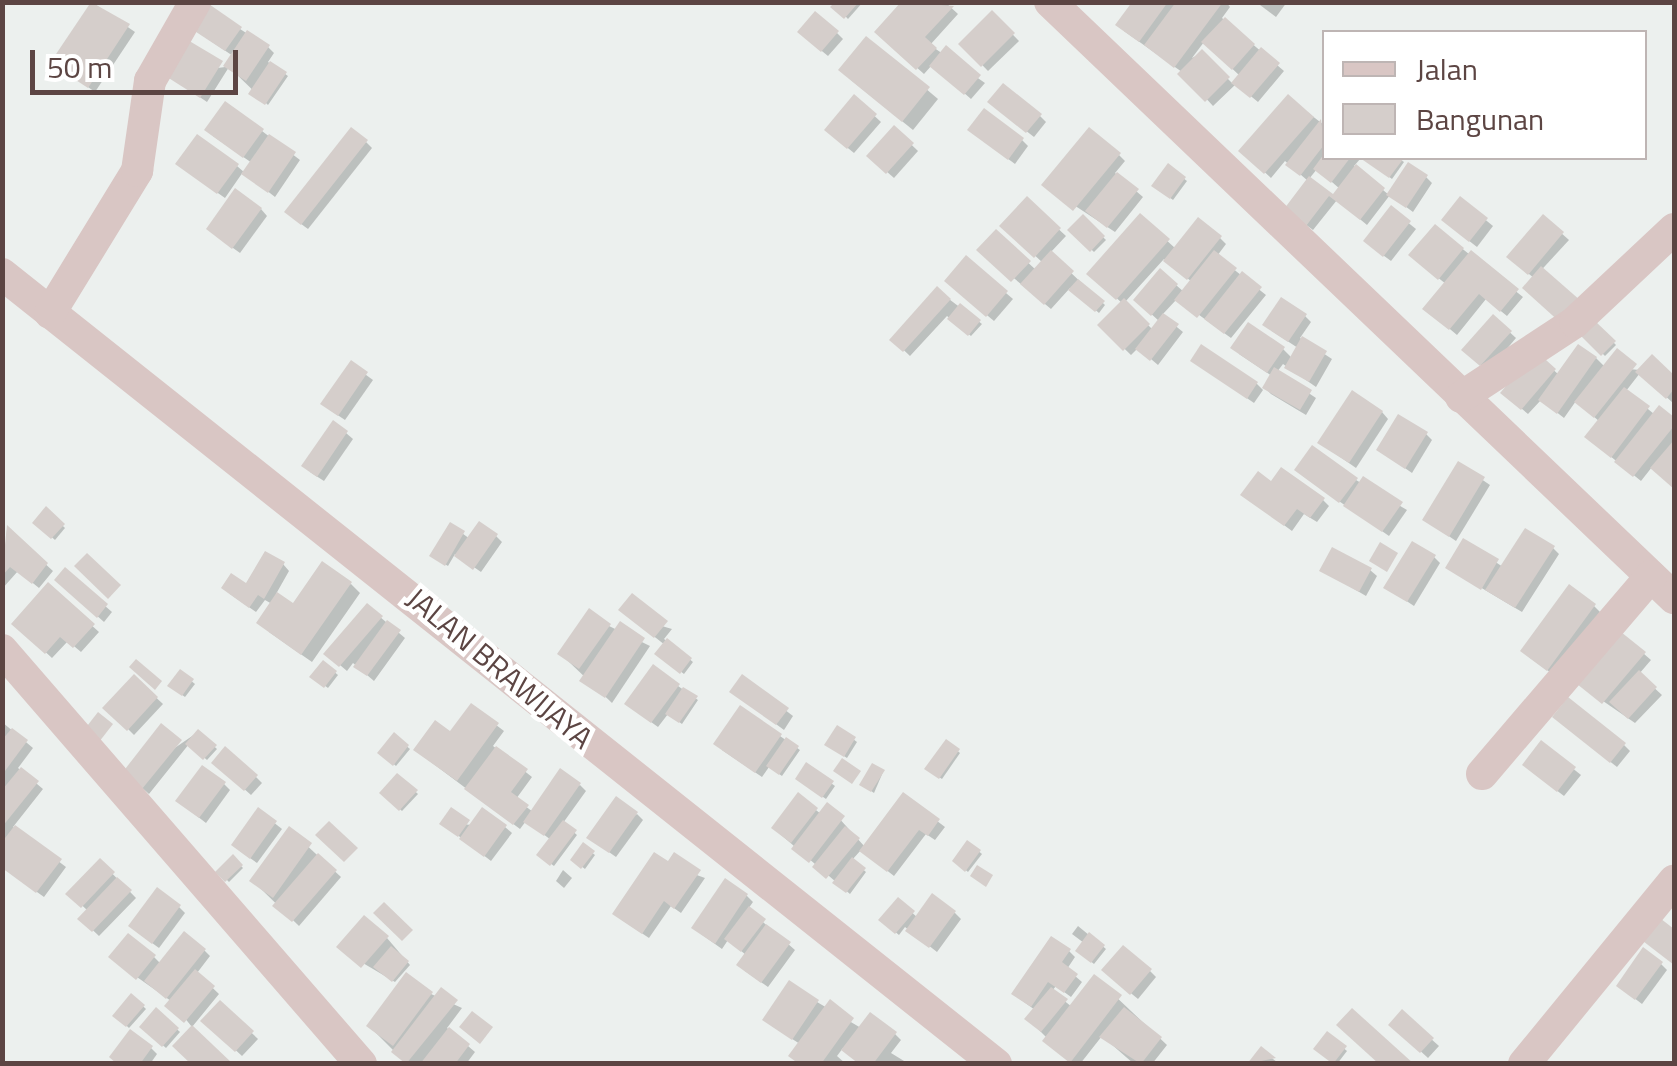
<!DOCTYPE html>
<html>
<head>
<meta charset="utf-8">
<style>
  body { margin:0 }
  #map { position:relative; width:1677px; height:1066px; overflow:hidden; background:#ecf0ee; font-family:"Titillium Web",sans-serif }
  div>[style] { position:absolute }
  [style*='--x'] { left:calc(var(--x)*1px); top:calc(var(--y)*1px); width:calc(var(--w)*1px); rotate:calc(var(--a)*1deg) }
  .shadow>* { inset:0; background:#0003 }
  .building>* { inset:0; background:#d5cecb }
  .minor>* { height:32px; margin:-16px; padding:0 16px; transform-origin:16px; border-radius:16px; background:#d9c6c4 }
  span { translate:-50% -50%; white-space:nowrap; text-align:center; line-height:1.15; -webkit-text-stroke:9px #fff; paint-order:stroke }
  .street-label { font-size:30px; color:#5c4543 }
  .frame { position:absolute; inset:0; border:5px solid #5c4543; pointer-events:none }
  .legend { position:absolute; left:1322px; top:30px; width:325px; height:130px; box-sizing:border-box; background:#fff; border:2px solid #beb5b4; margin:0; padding:12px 18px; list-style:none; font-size:30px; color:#5c4543 }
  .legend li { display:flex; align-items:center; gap:20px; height:50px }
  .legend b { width:50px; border:2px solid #beb5b4 }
  .scale { position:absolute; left:30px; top:50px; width:208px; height:45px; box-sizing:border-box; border:5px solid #5c4543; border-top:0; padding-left:12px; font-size:30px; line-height:35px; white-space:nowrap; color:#5c4543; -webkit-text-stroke:8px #fff; paint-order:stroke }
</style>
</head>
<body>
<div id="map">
  <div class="shadow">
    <div style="clip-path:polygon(832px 2px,863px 2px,848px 19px)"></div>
    <div style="clip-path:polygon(904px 2px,945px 2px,958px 14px,930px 45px,985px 83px,971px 99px,932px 65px,924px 74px,877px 32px)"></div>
    <div style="clip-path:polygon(evenodd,1135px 2px,1226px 2px,1230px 7px,1222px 18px,1284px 71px,1258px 102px,1236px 84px,1213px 106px,1182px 72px,1124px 31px,1135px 2px,1204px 42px,1240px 76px,1233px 84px,1202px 53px,1192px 58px,1204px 42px)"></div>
    <div style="clip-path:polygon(1256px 2px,1287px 2px,1276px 17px)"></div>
    <div style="clip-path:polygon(93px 3px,135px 32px,95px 92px,54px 63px)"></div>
    <div style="clip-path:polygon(992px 13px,1019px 41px,988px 71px,962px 44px)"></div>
    <div style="clip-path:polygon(240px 29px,268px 47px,274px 53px,268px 62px,288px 76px,268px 105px,229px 67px,207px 102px,167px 75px,225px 67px,233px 56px,196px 31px)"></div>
    <div style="clip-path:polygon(837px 33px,843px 39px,828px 56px,806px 38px)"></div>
    <div style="clip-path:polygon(867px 39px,938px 99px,913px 130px,851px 80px)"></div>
    <div style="clip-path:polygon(855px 98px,881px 122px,854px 153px,833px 136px)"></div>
    <div style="clip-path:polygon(evenodd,1289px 98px,1324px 125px,1324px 158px,1361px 158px,1354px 166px,1389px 195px,1426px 177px,1432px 183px,1413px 212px,1390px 195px,1367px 225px,1337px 200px,1313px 230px,1293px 215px,1308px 181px,1285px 161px,1271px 178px,1242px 151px,1289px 98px,1317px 169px,1340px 189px,1333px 198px,1309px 179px,1317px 169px)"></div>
    <div style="clip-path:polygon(997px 108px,1040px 116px,1046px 122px,1034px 137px)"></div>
    <div style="clip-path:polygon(894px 128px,918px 151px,894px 178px,869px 156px)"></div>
    <div style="clip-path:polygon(262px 131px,300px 160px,275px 197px,243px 172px,225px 198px,185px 170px,237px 166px,245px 173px,252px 163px,213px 136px)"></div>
    <div style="clip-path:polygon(977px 136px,1022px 140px,1028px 146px,1015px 164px)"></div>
    <div style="clip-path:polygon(366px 142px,372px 148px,308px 229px,293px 218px)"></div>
    <div style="clip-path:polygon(1119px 155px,1125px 161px,1115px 173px,1143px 197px,1115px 232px,1051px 190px)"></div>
    <div style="clip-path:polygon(1364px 158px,1398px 158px,1404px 162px,1392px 179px)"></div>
    <div style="clip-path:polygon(1168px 167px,1187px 181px,1173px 200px,1155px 186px)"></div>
    <div style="clip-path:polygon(1460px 199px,1493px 226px,1477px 247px,1450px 226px)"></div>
    <div style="clip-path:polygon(1027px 200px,1066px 236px,1050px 253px,1105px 305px,1099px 313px,1070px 288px,1051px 309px,980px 250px,996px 233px,1036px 270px,1043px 263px,1003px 226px)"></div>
    <div style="clip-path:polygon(261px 209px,267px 216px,240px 253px,215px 235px)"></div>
    <div style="clip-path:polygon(1391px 209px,1416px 229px,1391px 261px,1372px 247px)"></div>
    <div style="clip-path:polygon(evenodd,1140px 216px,1176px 249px,1220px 238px,1226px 244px,1217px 256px,1266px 295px,1231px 338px,1177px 299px,1162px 315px,1183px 332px,1158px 365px,1138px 348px,1131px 355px,1100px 325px,1122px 303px,1089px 273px,1140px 216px,1164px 259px,1192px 282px,1184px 292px,1161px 272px,1136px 300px,1159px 321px,1153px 330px,1125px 302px,1164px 259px)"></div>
    <div style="clip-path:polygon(1543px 217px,1569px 240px,1534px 278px,1515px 263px)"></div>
    <div style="clip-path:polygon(1083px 218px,1106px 240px,1094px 252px,1071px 230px)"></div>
    <div style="clip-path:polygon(1435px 227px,1523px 297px,1507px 316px,1486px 299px,1457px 335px,1432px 314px,1446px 284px,1417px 261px)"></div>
    <div style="clip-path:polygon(966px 259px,1013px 299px,994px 321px,953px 287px)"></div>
    <div style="clip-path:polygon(937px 290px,982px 324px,971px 336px,947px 316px,910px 356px,892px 339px)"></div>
    <div style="clip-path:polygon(1305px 316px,1311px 322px,1300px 338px,1332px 359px,1316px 387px,1283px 364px,1277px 372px,1316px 398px,1306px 415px,1271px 394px,1265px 388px,1272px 376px,1239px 354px,1283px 349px,1292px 358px,1298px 348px,1272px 331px)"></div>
    <div style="clip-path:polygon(1493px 317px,1516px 338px,1488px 371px,1464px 350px)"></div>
    <div style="clip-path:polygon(1595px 324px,1616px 345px,1605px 356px,1584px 335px)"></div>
    <div style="clip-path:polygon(1536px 354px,1559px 375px,1596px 358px,1605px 367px,1640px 370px,1652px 358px,1674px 378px,1673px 403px,1640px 373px,1626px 391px,1654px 414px,1659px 408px,1674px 420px,1674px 486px,1652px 467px,1641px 481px,1594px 443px,1600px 422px,1576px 401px,1564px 418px,1541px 400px,1528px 414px,1510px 399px)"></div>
    <div style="clip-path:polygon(1193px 361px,1257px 384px,1263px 390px,1254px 403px)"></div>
    <div style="clip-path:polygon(351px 364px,373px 380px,345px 420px,330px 410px)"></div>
    <div style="clip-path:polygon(1382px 412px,1388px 419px,1356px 468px,1320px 443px)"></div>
    <div style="clip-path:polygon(346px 433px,353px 439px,324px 481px,310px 472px)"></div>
    <div style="clip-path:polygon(1426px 434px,1432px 440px,1412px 473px,1379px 450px)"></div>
    <div style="clip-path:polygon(1459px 464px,1490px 485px,1456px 541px,1425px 520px)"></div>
    <div style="clip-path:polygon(1303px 476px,1356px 480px,1407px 510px,1389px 536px)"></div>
    <div style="clip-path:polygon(1272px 484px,1323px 500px,1329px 506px,1317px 522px,1304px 514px,1292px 531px,1250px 500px)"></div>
    <div style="clip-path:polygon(46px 510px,65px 528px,55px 540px,35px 522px)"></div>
    <div style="clip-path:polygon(451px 525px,470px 539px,496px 536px,502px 542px,481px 572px,455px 554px,448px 566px,435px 558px)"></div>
    <div style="clip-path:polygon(7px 529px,53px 571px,39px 588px,18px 571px,2px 589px)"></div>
    <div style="clip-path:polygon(1464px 541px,1503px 567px,1553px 548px,1559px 554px,1522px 612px,1448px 568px)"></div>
    <div style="clip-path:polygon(1434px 557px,1440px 563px,1414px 606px,1387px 588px)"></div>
    <div style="clip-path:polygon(283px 564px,289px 571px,276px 594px,293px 606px,351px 584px,360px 593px,312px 662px,269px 632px,272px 604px,265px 600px,256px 612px,230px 594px)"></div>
    <div style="clip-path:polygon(1322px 570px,1370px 570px,1377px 576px,1366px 596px)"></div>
    <div style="clip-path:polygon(65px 571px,112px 612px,104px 622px,57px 580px)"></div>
    <div style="clip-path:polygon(48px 586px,99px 632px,81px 652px,68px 641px,52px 658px,15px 624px)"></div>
    <div style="clip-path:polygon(367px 606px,405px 638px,374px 681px,353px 663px,347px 671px,327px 654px)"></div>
    <div style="clip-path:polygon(1594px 606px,1600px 612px,1554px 675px,1529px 657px)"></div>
    <div style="clip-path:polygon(628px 616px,672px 629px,664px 639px,693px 662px,684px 674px,658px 654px,665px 645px)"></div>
    <div style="clip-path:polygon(609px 626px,650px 646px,612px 703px,567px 660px)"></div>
    <div style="clip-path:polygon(1622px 635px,1651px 660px,1639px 674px,1662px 695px,1635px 723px,1587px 690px)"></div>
    <div style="clip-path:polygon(323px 663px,338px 675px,328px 688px,313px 677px)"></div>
    <div style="clip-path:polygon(180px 672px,195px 684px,185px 697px,170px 686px)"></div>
    <div style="clip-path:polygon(134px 677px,163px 704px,134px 735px,106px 707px)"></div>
    <div style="clip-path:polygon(743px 678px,793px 716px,784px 730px,739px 697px)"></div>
    <div style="clip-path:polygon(678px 686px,698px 700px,682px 724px,668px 714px,658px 727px,633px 709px)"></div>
    <div style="clip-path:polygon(471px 706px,504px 731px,493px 746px,532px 777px,516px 799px,533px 812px,580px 785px,586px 791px,563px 823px,577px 835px,554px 866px,539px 855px,551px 840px,526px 821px,520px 829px,423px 756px,450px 735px)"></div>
    <div style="clip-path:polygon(2px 722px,33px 748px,18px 768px,43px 789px,13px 827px,66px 867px,44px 897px,2px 867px)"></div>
    <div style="clip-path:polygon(1561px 723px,1624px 745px,1630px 751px,1617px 767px)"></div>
    <div style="clip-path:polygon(838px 728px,857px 742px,847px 758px,830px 747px)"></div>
    <div style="clip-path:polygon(198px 732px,217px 749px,207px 760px,189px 744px,149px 794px,131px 778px)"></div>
    <div style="clip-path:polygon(394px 736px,410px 749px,396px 766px,381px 753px)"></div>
    <div style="clip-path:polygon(780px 736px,800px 750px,782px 776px,769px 767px,762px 777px,722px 750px)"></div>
    <div style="clip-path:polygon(946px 742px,960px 753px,942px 779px,930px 771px)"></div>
    <div style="clip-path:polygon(1541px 743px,1581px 775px,1564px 796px,1531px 771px)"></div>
    <div style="clip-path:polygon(214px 762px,256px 777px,262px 783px,251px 795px)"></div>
    <div style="clip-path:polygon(807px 766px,835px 786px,826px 799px,800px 781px)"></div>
    <div style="clip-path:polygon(883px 772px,874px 793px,864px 786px)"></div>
    <div style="clip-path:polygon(398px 776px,418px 794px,402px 811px,382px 793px)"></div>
    <div style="clip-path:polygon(224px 784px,230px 790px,206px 823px,184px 806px)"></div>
    <div style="clip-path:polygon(798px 796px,821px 814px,828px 806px,865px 847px,904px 796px,945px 827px,935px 840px,926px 834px,894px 876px,861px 850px,852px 860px,866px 872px,850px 894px,780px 834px)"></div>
    <div style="clip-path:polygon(258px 810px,282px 829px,257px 863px,240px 851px)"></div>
    <div style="clip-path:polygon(637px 814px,643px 820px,616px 857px,596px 843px)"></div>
    <div style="clip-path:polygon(442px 823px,505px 827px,512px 833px,491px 861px)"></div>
    <div style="clip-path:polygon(290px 830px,341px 877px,299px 926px,259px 887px)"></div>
    <div style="clip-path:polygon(968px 843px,982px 854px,968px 872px,955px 861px)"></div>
    <div style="clip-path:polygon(583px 846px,595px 855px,585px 869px,573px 860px)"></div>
    <div style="clip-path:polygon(233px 858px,243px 868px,229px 882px,219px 872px)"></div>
    <div style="clip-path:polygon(100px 861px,136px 898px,99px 936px,81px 919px,88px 911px,69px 893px)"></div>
    <div style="clip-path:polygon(669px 865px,705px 878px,681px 913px,671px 906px,649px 938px,622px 920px)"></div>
    <div style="clip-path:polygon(563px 870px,572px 878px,564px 888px,556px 881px)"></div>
    <div style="clip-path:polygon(725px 882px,747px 896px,753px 902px,748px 909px,795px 950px,768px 987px,745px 971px,746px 955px,728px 940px,722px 949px,701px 934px)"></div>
    <div style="clip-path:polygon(898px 900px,918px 918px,955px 913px,961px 919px,937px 952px,905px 927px,899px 935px,881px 920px)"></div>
    <div style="clip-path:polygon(179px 907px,185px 913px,159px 948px,137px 932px)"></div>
    <div style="clip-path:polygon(1078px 926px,1106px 949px,1094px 964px,1078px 951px,1084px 943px,1072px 934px)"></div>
    <div style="clip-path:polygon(387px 938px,410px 965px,395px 982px,346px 953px)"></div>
    <div style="clip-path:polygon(204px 950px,210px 956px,197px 973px,219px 994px,192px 1027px,171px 1001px,117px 963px,154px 957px,161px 964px)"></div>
    <div style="clip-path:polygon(1069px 951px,1075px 957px,1067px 969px,1082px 982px,1071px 997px,1056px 986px,1052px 991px,1072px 1007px,1095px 977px,1167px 1045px,1152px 1064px,1134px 1064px,1102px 1036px,1080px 1064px,1073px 1064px,1034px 1025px,1035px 1010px,1020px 999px)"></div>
    <div style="clip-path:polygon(1661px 964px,1667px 970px,1642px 1004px,1625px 991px)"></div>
    <div style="clip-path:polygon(1150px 971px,1156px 977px,1138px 999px,1110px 976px)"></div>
    <div style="clip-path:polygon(431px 994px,462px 1008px,447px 1028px,475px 1052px,466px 1064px,407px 1064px,375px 1032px)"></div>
    <div style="clip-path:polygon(132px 996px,146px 1009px,129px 1028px,115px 1015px)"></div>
    <div style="clip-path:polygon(817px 1002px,861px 1028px,895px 1034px,901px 1040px,891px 1053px,909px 1064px,860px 1064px,843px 1048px,837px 1056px,846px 1064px,800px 1064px,800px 1044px,772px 1026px)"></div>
    <div style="clip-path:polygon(220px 1003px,258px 1039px,242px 1056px,204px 1021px)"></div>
    <div style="clip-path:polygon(157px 1011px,180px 1032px,166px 1048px,142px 1027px)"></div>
    <div style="clip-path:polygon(1402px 1013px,1439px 1046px,1428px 1058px,1391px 1024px)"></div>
    <div style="clip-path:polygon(1327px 1035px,1347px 1051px,1337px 1064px,1316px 1049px)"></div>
    <div style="clip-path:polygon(151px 1048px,157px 1054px,150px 1064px,119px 1064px)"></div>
    <div style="clip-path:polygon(1261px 1050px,1277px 1062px,1276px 1064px,1250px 1064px)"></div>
  </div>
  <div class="building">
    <div style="clip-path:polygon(91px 2px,130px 24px,88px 88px,50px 63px)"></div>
    <div style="clip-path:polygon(206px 2px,242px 27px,225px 51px,187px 26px)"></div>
    <div style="clip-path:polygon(835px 2px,859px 2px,844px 19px,830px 7px)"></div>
    <div style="clip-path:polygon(901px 2px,954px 6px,925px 37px,937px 48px,916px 70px,874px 32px)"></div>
    <div style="clip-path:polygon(1132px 2px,1168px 2px,1139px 42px,1115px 25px)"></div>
    <div style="clip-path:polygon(1176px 2px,1223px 2px,1174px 68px,1144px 45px)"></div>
    <div style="clip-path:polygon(992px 10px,1015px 33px,981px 67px,958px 44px)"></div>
    <div style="clip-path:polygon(815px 11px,839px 31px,821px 52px,797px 32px)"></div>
    <div style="clip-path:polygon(1225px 17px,1255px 44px,1232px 70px,1201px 42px)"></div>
    <div style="clip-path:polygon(247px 30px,270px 45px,246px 81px,223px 66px)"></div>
    <div style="clip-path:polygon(866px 36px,930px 87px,902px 122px,838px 70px)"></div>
    <div style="clip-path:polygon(186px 39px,223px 61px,200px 98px,164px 75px)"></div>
    <div style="clip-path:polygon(946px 45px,981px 75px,964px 95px,929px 66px)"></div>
    <div style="clip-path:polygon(1261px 47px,1280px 63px,1250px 98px,1231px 83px)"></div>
    <div style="clip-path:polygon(1202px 49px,1230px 77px,1205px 102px,1177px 74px)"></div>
    <div style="clip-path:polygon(270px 61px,287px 72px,265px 105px,248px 94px)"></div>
    <div style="clip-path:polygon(1003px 83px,1042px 114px,1026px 133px,987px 102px)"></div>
    <div style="clip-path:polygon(854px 94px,877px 114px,847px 149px,824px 130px)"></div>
    <div style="clip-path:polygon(1288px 94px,1314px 117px,1264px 174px,1238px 151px)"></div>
    <div style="clip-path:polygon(225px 101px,264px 129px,243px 158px,204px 130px)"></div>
    <div style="clip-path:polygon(984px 108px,1024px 138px,1008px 160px,967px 130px)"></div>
    <div style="clip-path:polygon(1321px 119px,1324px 145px,1300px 176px,1285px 165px)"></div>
    <div style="clip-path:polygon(894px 125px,914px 143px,886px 174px,866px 156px)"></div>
    <div style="clip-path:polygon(351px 127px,368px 140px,301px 225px,284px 212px)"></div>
    <div style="clip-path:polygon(1089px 127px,1121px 153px,1073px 211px,1041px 185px)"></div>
    <div style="clip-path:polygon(197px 134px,239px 164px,217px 194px,175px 164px)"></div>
    <div style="clip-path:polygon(269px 134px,296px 152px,268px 193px,241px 174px)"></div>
    <div style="clip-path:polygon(1324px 154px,1350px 158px,1331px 183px,1313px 169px)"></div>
    <div style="clip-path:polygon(1360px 158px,1404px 158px,1389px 178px)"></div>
    <div style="clip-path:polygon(1408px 162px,1428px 175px,1406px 208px,1386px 195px)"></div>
    <div style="clip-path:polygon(1168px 163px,1186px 177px,1170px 199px,1151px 186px)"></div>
    <div style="clip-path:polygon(1356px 164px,1385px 188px,1360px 220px,1329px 196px,1306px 226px,1284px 209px,1309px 176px,1333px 194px)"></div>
    <div style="clip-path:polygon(1117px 172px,1139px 189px,1107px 228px,1085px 211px)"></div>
    <div style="clip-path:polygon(235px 188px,262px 208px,232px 249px,206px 229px)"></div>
    <div style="clip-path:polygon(1027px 196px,1061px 228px,1034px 258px,999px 226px)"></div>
    <div style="clip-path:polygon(1460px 196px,1488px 218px,1469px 242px,1441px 220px)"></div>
    <div style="clip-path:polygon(1391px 205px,1411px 221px,1383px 257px,1363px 241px)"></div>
    <div style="clip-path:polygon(1140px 213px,1170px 239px,1116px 300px,1086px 274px)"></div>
    <div style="clip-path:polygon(1083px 214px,1105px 236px,1090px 252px,1067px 230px)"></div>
    <div style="clip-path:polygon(1543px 214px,1564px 232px,1528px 275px,1506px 257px)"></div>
    <div style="clip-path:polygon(1198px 217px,1222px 236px,1187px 280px,1163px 261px)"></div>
    <div style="clip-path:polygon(1435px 224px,1464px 248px,1438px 280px,1408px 255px)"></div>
    <div style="clip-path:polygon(996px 229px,1031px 261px,1011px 282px,976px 250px)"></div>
    <div style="clip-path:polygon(1051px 250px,1074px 271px,1044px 305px,1020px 284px)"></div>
    <div style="clip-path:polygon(1214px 250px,1237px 268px,1197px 318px,1174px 300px)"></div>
    <div style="clip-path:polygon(1471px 250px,1519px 289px,1500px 312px,1479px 294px,1449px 330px,1422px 309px)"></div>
    <div style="clip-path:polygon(966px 255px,1008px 291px,986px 317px,944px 281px)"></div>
    <div style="clip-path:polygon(1541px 266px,1581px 301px,1562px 324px,1522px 288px)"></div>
    <div style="clip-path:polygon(1160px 268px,1178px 284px,1151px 316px,1133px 300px)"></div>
    <div style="clip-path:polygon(1242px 271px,1262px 287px,1224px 334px,1204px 319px)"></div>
    <div style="clip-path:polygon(1078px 279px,1105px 301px,1095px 312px,1068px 290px)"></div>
    <div style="clip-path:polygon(937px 286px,951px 299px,903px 352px,889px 340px)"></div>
    <div style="clip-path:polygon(1281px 297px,1307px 314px,1288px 342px,1262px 325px)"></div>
    <div style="clip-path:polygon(1124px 298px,1150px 324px,1123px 351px,1097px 325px)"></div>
    <div style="clip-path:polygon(960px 303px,981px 320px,968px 336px,947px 319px)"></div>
    <div style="clip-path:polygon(1163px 313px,1179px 324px,1150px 361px,1135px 349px)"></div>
    <div style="clip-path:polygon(1493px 314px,1512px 331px,1480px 366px,1461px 350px)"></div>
    <div style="clip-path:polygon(1595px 321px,1616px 341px,1601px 356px,1580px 335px)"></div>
    <div style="clip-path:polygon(1248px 322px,1285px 347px,1267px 373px,1230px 348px)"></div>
    <div style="clip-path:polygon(1302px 336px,1327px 351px,1309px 382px,1284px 368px)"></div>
    <div style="clip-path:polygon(1201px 344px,1258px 382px,1247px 399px,1190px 361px)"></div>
    <div style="clip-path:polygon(1578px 344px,1597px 357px,1557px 414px,1538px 400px)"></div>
    <div style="clip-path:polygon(1617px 348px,1637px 364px,1594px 418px,1574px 402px)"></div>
    <div style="clip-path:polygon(1536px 351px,1556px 369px,1521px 410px,1500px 393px)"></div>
    <div style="clip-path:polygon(1652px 354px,1674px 375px,1674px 389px,1666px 399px,1635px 372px)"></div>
    <div style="clip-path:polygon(351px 360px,368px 372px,338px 416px,320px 404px)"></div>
    <div style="clip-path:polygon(1274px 367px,1312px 390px,1300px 410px,1262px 388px)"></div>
    <div style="clip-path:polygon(1624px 387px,1650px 406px,1611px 458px,1584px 437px)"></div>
    <div style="clip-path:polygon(1352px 390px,1383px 411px,1349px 463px,1317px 443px)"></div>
    <div style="clip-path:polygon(1659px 405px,1674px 417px,1674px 426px,1633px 477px,1614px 462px)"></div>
    <div style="clip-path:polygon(1398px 414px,1428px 432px,1405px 469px,1376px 450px)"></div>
    <div style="clip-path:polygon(333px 420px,348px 431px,317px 477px,301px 466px)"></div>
    <div style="clip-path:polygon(1674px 440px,1674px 489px,1650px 468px)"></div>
    <div style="clip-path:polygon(1312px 445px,1358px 478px,1339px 503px,1294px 470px)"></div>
    <div style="clip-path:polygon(1458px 461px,1485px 477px,1449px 537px,1422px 520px)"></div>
    <div style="clip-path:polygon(1281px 467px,1325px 498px,1310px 518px,1297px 509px,1284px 526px,1240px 495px,1258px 471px,1271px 481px)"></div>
    <div style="clip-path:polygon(1363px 476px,1403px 502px,1382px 532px,1343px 506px)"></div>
    <div style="clip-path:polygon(46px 506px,65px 524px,51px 539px,32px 523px)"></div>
    <div style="clip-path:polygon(479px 521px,498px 534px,473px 570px,454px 556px)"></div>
    <div style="clip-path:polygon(450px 522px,465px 531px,445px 566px,429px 556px)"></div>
    <div style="clip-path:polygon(7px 525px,48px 563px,32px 584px,10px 567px,2px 576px)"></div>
    <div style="clip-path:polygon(1525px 528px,1555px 546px,1515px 608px,1485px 590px)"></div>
    <div style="clip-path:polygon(1463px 538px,1499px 559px,1481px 590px,1445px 568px)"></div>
    <div style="clip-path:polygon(1412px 541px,1436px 555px,1407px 602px,1383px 588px)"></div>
    <div style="clip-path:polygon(1380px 542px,1398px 553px,1387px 572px,1369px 561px)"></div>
    <div style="clip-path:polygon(1332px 547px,1372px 568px,1359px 592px,1319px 571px)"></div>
    <div style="clip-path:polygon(265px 551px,285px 562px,264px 599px,258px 595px,249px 608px,221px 588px,231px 573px,246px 583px)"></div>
    <div style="clip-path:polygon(87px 553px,121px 585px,108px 599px,74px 566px)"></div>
    <div style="clip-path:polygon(322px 561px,352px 582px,301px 655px,256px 623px,277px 592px,293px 603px)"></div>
    <div style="clip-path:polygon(65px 567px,108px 604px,97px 618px,54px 580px)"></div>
    <div style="clip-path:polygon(48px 582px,95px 624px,73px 648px,60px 637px,45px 654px,11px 624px)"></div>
    <div style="clip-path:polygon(1569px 584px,1596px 604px,1547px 671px,1520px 651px)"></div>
    <div style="clip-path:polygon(632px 593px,668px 621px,654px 638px,618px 610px)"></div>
    <div style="clip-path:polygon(367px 603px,383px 616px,339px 667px,323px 654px)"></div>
    <div style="clip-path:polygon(589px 608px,611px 624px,579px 669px,557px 654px)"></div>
    <div style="clip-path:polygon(387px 620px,401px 630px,367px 676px,353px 667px)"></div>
    <div style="clip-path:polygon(620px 621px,645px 638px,605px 698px,579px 681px)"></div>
    <div style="clip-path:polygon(1621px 632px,1646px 652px,1602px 704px,1577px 684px)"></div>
    <div style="clip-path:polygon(667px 638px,692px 658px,680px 674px,654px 654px)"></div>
    <div style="clip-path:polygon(136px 659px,162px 681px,155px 690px,129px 667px)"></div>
    <div style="clip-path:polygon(323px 660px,337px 671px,324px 688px,309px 677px)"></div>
    <div style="clip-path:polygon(653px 664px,680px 684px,651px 723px,624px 704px)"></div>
    <div style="clip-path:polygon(180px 669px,194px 679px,182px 696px,167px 686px)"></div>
    <div style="clip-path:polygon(1639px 670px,1657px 687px,1628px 719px,1609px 702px)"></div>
    <div style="clip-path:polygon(134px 674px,158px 697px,127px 731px,102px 708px)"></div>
    <div style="clip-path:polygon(742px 674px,789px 708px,776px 725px,729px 692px)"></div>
    <div style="clip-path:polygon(683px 687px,698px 696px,679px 723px,665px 714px)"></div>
    <div style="clip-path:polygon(1568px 697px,1626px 743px,1610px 763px,1552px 717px)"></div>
    <div style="clip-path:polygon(471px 703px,499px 723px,457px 781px,413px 750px,435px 720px,450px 731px)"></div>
    <div style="clip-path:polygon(740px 705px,782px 734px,755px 773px,713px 744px)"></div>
    <div style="clip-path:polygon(98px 712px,113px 724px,99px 742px,84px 730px)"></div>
    <div style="clip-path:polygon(161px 723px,182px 740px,142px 789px,122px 773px)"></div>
    <div style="clip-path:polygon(837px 725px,856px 737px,844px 757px,824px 745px)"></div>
    <div style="clip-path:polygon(12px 728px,28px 740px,2px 775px,2px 740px)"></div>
    <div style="clip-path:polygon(198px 729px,217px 745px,203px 760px,185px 744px)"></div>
    <div style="clip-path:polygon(394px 732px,409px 745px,393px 766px,377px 753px)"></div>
    <div style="clip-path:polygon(786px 737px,799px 746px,779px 775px,766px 766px)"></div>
    <div style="clip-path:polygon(946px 739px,960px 749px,939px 779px,924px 769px)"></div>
    <div style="clip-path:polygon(1541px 740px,1576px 767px,1557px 792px,1522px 765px)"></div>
    <div style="clip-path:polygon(225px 746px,258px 775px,244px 791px,211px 763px)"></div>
    <div style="clip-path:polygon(496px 746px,528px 769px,511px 792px,529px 805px,513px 825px,464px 789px)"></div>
    <div style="clip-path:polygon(842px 758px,861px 771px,852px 784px,833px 771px)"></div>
    <div style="clip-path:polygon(806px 762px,834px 781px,822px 798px,795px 779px)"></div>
    <div style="clip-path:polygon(872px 763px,885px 770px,871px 792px,859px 785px)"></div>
    <div style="clip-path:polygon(202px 765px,226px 782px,199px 818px,175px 801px)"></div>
    <div style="clip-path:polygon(21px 767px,39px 781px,2px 827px,2px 790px)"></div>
    <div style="clip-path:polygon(560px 768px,581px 783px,544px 836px,523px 822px)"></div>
    <div style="clip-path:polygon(397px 773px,418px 790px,399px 811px,379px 793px)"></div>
    <div style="clip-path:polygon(798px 792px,818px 808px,791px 843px,771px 828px)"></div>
    <div style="clip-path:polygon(903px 792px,940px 819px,928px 836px,919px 830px,887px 872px,859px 851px)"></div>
    <div style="clip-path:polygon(616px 796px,638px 812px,609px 853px,586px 838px)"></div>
    <div style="clip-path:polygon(827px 802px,845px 816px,809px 863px,791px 849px)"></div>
    <div style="clip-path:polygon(258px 807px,277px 821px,250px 859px,231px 845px)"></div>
    <div style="clip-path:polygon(451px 807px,470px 820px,458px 837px,439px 824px)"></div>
    <div style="clip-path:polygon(482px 807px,507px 825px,484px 857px,459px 839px)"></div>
    <div style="clip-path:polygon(563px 820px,577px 830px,550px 866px,536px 855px)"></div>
    <div style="clip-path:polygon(329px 821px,358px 848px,344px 862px,315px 835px)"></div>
    <div style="clip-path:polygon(15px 825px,62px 859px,36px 893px,2px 868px,2px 842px)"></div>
    <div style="clip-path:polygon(289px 826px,312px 843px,273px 898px,249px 881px)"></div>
    <div style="clip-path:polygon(845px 826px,860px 838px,826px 879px,812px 867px)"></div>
    <div style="clip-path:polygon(967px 840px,981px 850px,965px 872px,952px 861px)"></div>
    <div style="clip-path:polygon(583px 842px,595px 851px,581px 869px,570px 860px)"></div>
    <div style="clip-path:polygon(654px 852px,668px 861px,674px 852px,701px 870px,674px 909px,664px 901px,642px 934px,612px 914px)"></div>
    <div style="clip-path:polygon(318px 853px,337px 870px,292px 922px,272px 906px)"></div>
    <div style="clip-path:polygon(233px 854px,243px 865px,225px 882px,215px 872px)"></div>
    <div style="clip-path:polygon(852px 857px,866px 868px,846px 893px,832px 883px)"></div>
    <div style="clip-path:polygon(100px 858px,115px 872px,81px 908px,65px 894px)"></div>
    <div style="clip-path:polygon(977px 865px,993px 875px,986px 887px,970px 876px)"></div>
    <div style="clip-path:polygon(117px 877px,132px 890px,92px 932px,77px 919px)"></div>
    <div style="clip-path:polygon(725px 878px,748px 894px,715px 944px,691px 928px)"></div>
    <div style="clip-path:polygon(157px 887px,181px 905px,152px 944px,128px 926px)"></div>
    <div style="clip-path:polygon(932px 893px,956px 911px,929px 948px,905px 931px)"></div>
    <div style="clip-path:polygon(898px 897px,915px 911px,895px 934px,878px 920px)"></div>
    <div style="clip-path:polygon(384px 902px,413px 930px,402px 941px,373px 913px)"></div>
    <div style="clip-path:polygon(749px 906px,766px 919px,741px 952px,724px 939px)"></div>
    <div style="clip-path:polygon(364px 915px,389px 936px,361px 968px,336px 947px)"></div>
    <div style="clip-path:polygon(1656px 915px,1674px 929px,1674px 965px,1639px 938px)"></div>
    <div style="clip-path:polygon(766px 924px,791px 942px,761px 983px,736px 965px)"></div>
    <div style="clip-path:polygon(184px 931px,206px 949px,166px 999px,144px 981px)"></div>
    <div style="clip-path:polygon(1089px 932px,1105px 945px,1091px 963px,1075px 951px)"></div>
    <div style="clip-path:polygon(128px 933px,156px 955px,136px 980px,108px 957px)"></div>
    <div style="clip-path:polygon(1051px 936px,1071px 949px,1062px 962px,1078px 974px,1064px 993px,1048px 982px,1031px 1007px,1011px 994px)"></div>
    <div style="clip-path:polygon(1123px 945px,1152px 969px,1130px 995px,1101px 970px)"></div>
    <div style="clip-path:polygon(391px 946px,409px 961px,392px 982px,373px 967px)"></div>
    <div style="clip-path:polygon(1643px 947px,1663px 962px,1635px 1000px,1616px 986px)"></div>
    <div style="clip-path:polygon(195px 969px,215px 986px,184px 1023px,164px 1006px)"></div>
    <div style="clip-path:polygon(406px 972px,433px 992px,393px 1046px,366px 1026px)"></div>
    <div style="clip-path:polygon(1094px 974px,1122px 995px,1070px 1063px,1042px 1041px)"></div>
    <div style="clip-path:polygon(789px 980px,819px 1000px,792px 1040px,762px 1020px)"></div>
    <div style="clip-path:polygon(441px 987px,458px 1000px,406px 1064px,391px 1052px)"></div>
    <div style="clip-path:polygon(1051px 987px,1068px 999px,1041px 1032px,1024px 1019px)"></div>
    <div style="clip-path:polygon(131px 993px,145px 1005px,126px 1027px,112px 1016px)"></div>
    <div style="clip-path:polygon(830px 999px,854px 1018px,821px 1064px,799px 1064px,788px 1056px)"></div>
    <div style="clip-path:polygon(220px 1000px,254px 1031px,235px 1052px,200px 1021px)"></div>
    <div style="clip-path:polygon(156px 1007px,179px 1028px,162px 1047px,139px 1027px)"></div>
    <div style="clip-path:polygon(1124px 1007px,1162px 1037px,1141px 1064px,1099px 1037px)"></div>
    <div style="clip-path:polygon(1352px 1008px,1414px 1064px,1379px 1064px,1336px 1025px)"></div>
    <div style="clip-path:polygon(1402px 1009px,1434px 1038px,1420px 1053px,1388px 1025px)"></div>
    <div style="clip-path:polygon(472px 1011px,493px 1027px,480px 1044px,459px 1027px)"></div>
    <div style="clip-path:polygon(870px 1012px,897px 1032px,873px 1064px,859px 1064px,841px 1050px)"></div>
    <div style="clip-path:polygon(192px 1025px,233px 1064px,191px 1064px,172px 1046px)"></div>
    <div style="clip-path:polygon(449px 1027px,470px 1044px,455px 1064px,420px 1064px)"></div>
    <div style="clip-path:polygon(130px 1029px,153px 1046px,140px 1064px,117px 1064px,109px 1057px)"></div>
    <div style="clip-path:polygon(1327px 1031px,1347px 1046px,1333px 1064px,1313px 1049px)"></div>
    <div style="clip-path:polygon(1261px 1046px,1276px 1058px,1247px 1064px)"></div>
  </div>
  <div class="minor">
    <div style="--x:1050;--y:2;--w:863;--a:43.69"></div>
    <div style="--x:2;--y:274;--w:1270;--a:38.48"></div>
    <div style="--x:50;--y:313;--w:167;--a:-58.5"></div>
    <div style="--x:137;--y:171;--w:91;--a:-81.8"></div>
    <div style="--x:150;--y:81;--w:91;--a:-60.3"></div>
    <div style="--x:1461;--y:397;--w:136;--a:-33.3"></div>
    <div style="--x:1575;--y:322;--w:136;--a:-43.2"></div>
    <div style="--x:2;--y:650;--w:548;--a:49.07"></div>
    <div style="--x:1482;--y:774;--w:260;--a:-49.5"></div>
    <div style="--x:1524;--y:1064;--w:237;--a:-50.7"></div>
  </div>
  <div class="street-label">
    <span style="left:500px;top:668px;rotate:40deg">JALAN BRAWIJAYA</span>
  </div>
  <div class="frame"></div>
  <ul class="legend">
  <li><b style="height:12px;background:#d9c6c4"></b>Jalan</li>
  <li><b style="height:28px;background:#d5cecb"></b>Bangunan</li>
  </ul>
  <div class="scale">50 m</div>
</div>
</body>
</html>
